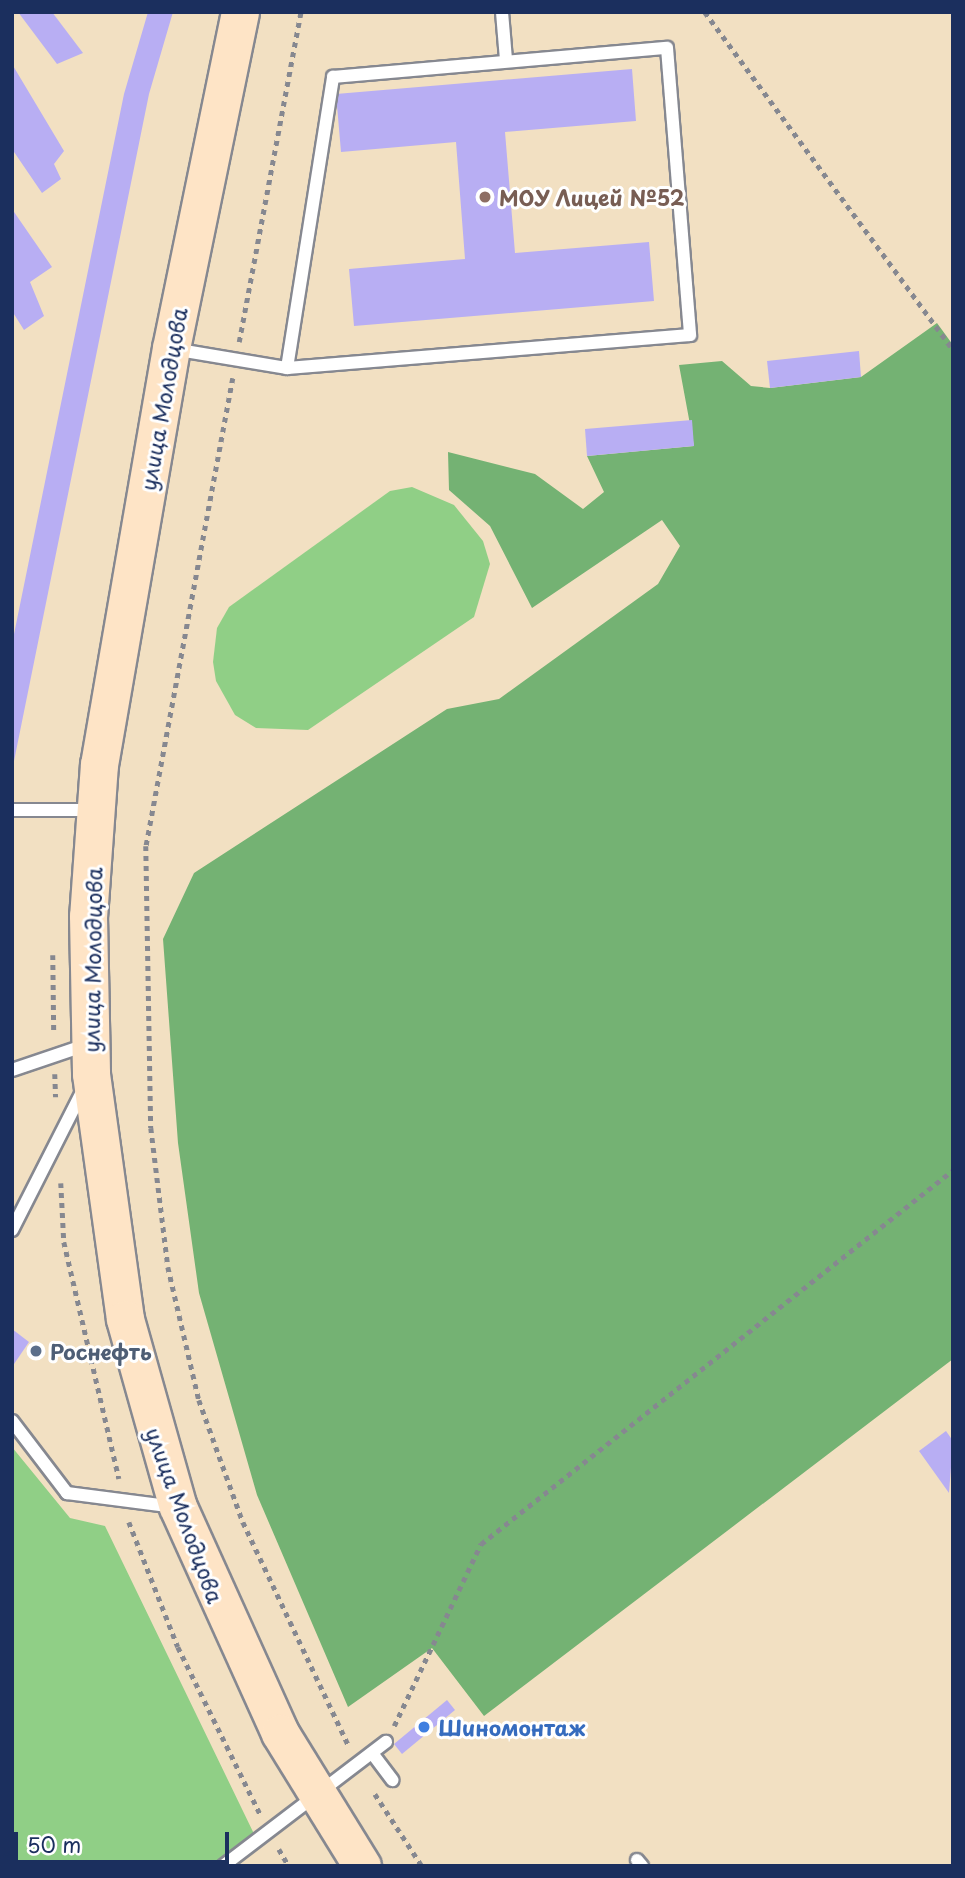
<!DOCTYPE html>
<html>
<head>
<meta charset="utf-8">
<style>
  body { margin:0 }
  #map { position:relative; width:965px; height:1878px; overflow:hidden; background:#f2e0c2; font-family:"Playpen Sans",sans-serif }
  div>[style] { position:absolute }
  [style*='--x'] { left:calc(var(--x)*1px); top:calc(var(--y)*1px); width:calc(var(--w)*1px); rotate:calc(var(--a)*1deg) }
  .green>* { inset:0; background:#90cf86 }
  .forest>* { inset:0; background:#74b273 }
  .building>* { inset:0; background:#b8aef3 }
  .path>* { height:4.5px; margin-top:-2.25px; transform-origin:0; background:repeating-linear-gradient(90deg,#868890 0 5px,transparent 0 10px) }
  .roads { filter:drop-shadow(2px 0 #868890) drop-shadow(-2px 0 #868890) drop-shadow(0 2px #868890) drop-shadow(0 -2px #868890) }
  .lane>* { height:12px; margin:-6px; padding:0 6px; transform-origin:6px; border-radius:6px; background:#fff }
  .secondary>* { height:37px; margin:-18.5px; padding:0 18.5px; transform-origin:18.5px; border-radius:18.5px; background:#fee4c6 }
  .dots>* { width:19px; height:19px; translate:-50% -50%; box-sizing:border-box; border:4px solid #fff; border-radius:50% }
  span { translate:-50% -50%; white-space:nowrap; text-align:center; line-height:1.15; -webkit-text-stroke:6px #fff; paint-order:stroke }
  .education-label { font-size:21px; color:#785e54; font-weight:700 }
  .left { translate:0 -50%; text-align:left }
  .street-label { font-size:21px; color:#1b2f5e }
  .service-label { font-size:21px; color:#4e5e75; font-weight:700 }
  .shop-label { font-size:21px; color:#366cbe; font-weight:700 }
  .frame { position:absolute; inset:0; border:14px solid #1b2f5e; pointer-events:none }
  .scale { position:absolute; left:14px; top:1832px; width:215px; height:32px; box-sizing:border-box; border:4px solid #1b2f5e; border-top:0; padding-left:9px; font-size:21px; line-height:24px; white-space:nowrap; color:#1b2f5e; -webkit-text-stroke:5px #fff; paint-order:stroke }
</style>
</head>
<body>
<div id="map">
  <div class="green">
    <div style="clip-path:polygon(412px 487px,454px 505px,483px 541px,490px 564px,474px 617px,308px 730px,256px 728px,235px 715px,216px 681px,213px 662px,217px 628px,229px 607px,390px 491px)"></div>
    <div style="clip-path:polygon(12px 1447px,70px 1518px,105px 1526px,257px 1840px,222px 1866px,12px 1866px)"></div>
  </div>
  <div class="forest">
    <div style="clip-path:polygon(937px 323px,953px 345px,953px 1359px,484px 1716px,432px 1648px,348px 1707px,257px 1495px,199px 1293px,178px 1143px,163px 939px,194px 873px,447px 709px,499px 699px,658px 584px,680px 546px,662px 520px,532px 608px,490px 526px,449px 490px,448px 452px,535px 474px,583px 509px,604px 492px,587px 456px,694px 446px,679px 365px,722px 361px,751px 386px,770px 388px,861px 377px)"></div>
  </div>
  <div class="building">
    <div style="clip-path:polygon(18px 12px,52px 12px,83px 53px,57px 64px)"></div>
    <div style="clip-path:polygon(148px 12px,173px 12px,149px 94px,12px 771px,12px 644px,124px 94px)"></div>
    <div style="clip-path:polygon(12px 64px,64px 151px,54px 164px,61px 179px,42px 193px,12px 149px)"></div>
    <div style="clip-path:polygon(632px 69px,636px 121px,505px 132px,515px 253px,649px 242px,654px 301px,354px 326px,349px 269px,465px 259px,456px 142px,341px 152px,336px 94px)"></div>
    <div style="clip-path:polygon(12px 209px,52px 267px,30px 282px,44px 316px,24px 330px,12px 311px)"></div>
    <div style="clip-path:polygon(859px 351px,861px 377px,770px 388px,767px 361px)"></div>
    <div style="clip-path:polygon(692px 420px,694px 446px,587px 456px,585px 429px)"></div>
    <div style="clip-path:polygon(12px 1329px,29px 1342px,12px 1367px)"></div>
    <div style="clip-path:polygon(946px 1431px,953px 1441px,949px 1493px,919px 1451px)"></div>
    <div style="clip-path:polygon(447px 1700px,455px 1710px,402px 1754px,394px 1744px)"></div>
  </div>
  <div class="path">
    <div style="--x:705;--y:12;--w:418;--a:53.7"></div>
    <div style="--x:239;--y:342;--w:336;--a:-79.4"></div>
    <div style="--x:233;--y:378;--w:476;--a:100.5"></div>
    <div style="--x:146;--y:846;--w:282;--a:89"></div>
    <div style="--x:151;--y:1128;--w:140;--a:83"></div>
    <div style="--x:168;--y:1267;--w:137;--a:76.9"></div>
    <div style="--x:199;--y:1400;--w:130;--a:70.2"></div>
    <div style="--x:243;--y:1522;--w:248;--a:64.7"></div>
    <div style="--x:53;--y:955;--w:79;--a:89.3"></div>
    <div style="--x:55;--y:1074;--w:23;--a:88"></div>
    <div style="--x:61;--y:1183;--w:59;--a:87.1"></div>
    <div style="--x:64;--y:1242;--w:243;--a:76.9"></div>
    <div style="--x:129;--y:1522;--w:134;--a:68.6"></div>
    <div style="--x:178;--y:1647;--w:186;--a:63.8"></div>
    <div style="--x:394;--y:1726;--w:202;--a:-64.5"></div>
    <div style="--x:481;--y:1544;--w:602;--a:-38.39"></div>
    <div style="--x:375;--y:1794;--w:86;--a:56.9"></div>
    <div style="--x:279;--y:1849;--w:20;--a:60"></div>
  </div>
  <div class="roads">
    <div class="lane">
      <div style="--x:502;--y:12;--w:48;--a:85.2"></div>
      <div style="--x:667;--y:48;--w:288;--a:85.4"></div>
      <div style="--x:690;--y:335;--w:404;--a:175.3"></div>
      <div style="--x:287;--y:368;--w:295;--a:-81"></div>
      <div style="--x:333;--y:77;--w:335;--a:-5"></div>
      <div style="--x:173;--y:349;--w:116;--a:9.5"></div>
      <div style="--x:12;--y:810;--w:80;--a:0"></div>
      <div style="--x:12;--y:1070;--w:78;--a:-18.7"></div>
      <div style="--x:12;--y:1230;--w:157;--a:-63.1"></div>
      <div style="--x:12;--y:1421;--w:91;--a:52.6"></div>
      <div style="--x:67;--y:1493;--w:109;--a:7.4"></div>
      <div style="--x:372;--y:1753;--w:34;--a:53"></div>
      <div style="--x:637;--y:1860;--w:8;--a:50"></div>
      <div style="--x:223;--y:1866;--w:205;--a:-37.3"></div>
    </div>
    <div class="secondary">
      <div style="--x:240;--y:12;--w:343;--a:101.6"></div>
      <div style="--x:171;--y:348;--w:422;--a:99.8"></div>
      <div style="--x:99;--y:764;--w:152;--a:94.1"></div>
      <div style="--x:88;--y:916;--w:158;--a:88.9"></div>
      <div style="--x:91;--y:1074;--w:247;--a:82.1"></div>
      <div style="--x:125;--y:1319;--w:195;--a:74.3"></div>
      <div style="--x:178;--y:1507;--w:248;--a:65.7"></div>
      <div style="--x:280;--y:1733;--w:156;--a:58.3"></div>
    </div>
  </div>
  <div class="dots">
    <div style="left:485px;top:197px;background:#8d6e63"></div>
    <div style="left:36px;top:1351px;background:#5c6f8a"></div>
    <div style="left:424px;top:1727px;background:#3f7fe0"></div>
  </div>
  <div class="education-label">
    <span class="left" style="left:499px;top:197px">МОУ Лицей №52</span>
  </div>
  <div class="street-label">
    <span style="left:163px;top:399px;rotate:-80deg">улица Молодцова</span>
    <span style="left:92px;top:960px;rotate:-89deg">улица Молодцова</span>
    <span style="left:185px;top:1515px;rotate:70deg">улица Молодцова</span>
  </div>
  <div class="service-label">
    <span class="left" style="left:50px;top:1351px">Роснефть</span>
  </div>
  <div class="shop-label">
    <span class="left" style="left:438px;top:1727px">Шиномонтаж</span>
  </div>
  <div class="frame"></div>
  <div class="scale">50 m</div>
</div>
</body>
</html>
